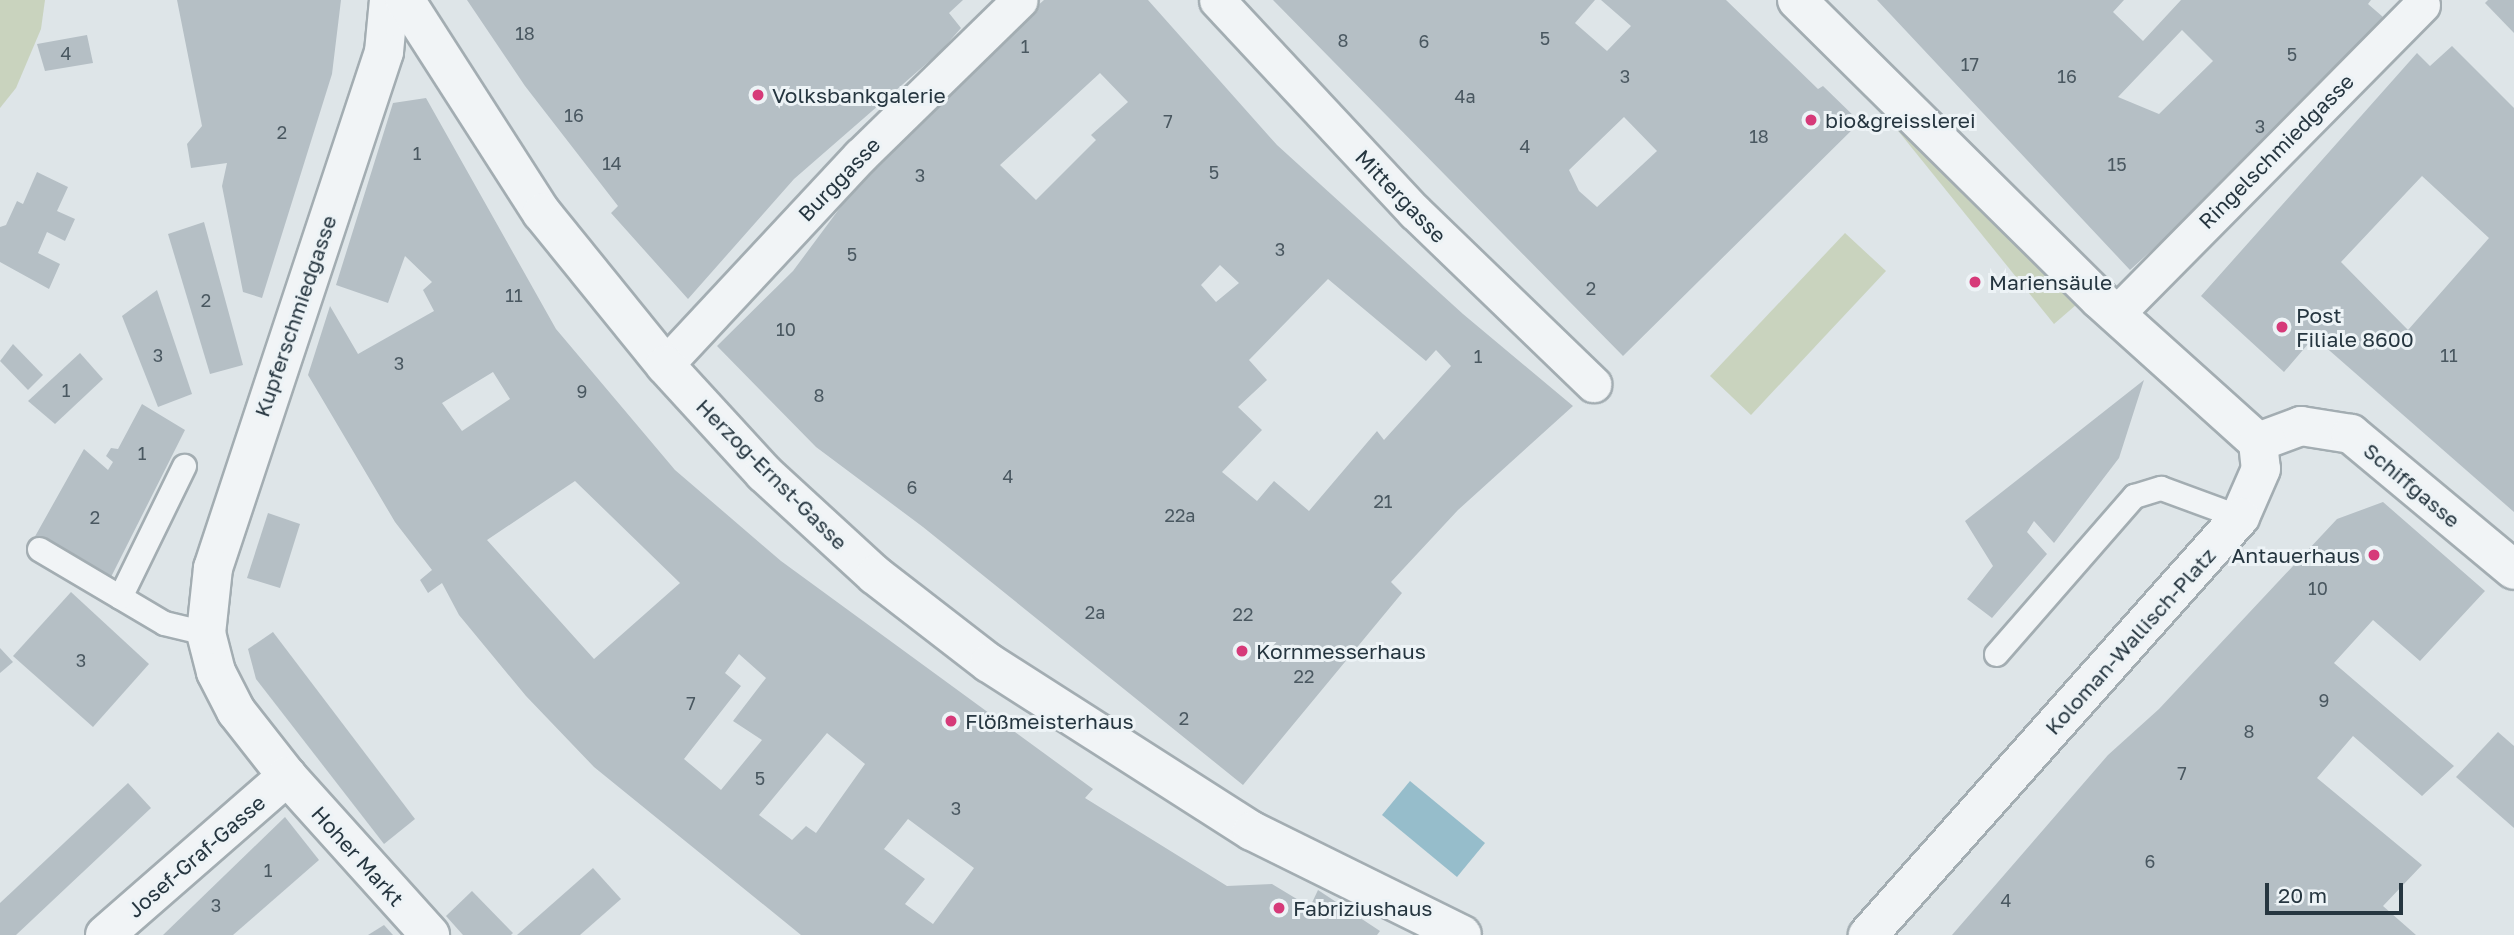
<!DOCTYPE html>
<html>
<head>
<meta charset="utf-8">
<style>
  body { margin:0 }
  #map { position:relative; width:2514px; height:935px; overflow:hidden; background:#dee5e8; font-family:"Golos Text",sans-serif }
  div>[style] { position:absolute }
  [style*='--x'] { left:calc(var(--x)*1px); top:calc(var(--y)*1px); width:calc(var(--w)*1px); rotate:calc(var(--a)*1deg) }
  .green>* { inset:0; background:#c9d3be }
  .water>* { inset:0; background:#96bdcb }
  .building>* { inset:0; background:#b5bfc5 }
  .roads { filter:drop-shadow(2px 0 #a3adb2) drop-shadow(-2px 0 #a3adb2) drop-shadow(0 2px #a3adb2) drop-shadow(0 -2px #a3adb2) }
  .service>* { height:23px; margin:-11.5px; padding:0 11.5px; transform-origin:11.5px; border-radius:11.5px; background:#f1f4f6 }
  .pedestrian>* { height:35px; margin:-17.5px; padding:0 17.5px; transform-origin:17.5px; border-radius:17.5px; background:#f1f4f6 }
  .minor>* { height:38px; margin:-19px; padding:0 19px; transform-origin:19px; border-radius:19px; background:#f1f4f6 }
  .dots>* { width:19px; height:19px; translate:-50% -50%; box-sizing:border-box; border:4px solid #edf3f6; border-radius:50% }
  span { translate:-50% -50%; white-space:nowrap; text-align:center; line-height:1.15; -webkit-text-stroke:6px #edf3f6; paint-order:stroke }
  .number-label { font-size:18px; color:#4a5861 }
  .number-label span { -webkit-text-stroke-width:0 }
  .poi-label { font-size:21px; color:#263640 }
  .left { translate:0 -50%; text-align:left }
  .right { translate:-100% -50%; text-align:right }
  .street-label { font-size:21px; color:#263640 }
  .scale { position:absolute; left:2265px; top:883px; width:138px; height:32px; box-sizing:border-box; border:4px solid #263640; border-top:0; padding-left:9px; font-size:21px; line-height:24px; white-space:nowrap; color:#263640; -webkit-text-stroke:5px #edf3f6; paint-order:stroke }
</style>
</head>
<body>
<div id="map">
  <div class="green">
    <div style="clip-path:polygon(0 0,45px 0,41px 29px,16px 88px,0 108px)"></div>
    <div style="clip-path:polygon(1908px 105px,2092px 291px,2054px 324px,1895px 127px)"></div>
    <div style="clip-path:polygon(1845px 233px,1886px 271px,1751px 415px,1710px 376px)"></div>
  </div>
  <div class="water">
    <div style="clip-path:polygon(1410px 781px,1485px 843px,1457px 877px,1382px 815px)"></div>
  </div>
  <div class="building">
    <div style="clip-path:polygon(177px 0,341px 0,332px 74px,262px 298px,243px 292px,222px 186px,227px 163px,191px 168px,187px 144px,202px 126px)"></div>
    <div style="clip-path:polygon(467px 0,963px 0,949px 13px,961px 28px,941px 51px,794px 179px,688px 299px,611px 213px,618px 206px,525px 86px)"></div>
    <div style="clip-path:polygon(evenodd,1044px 0,1148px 0,1277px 145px,1463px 314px,1573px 406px,1458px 510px,1391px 582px,1402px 593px,1243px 785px,923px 527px,816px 447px,717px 346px,793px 271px,851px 193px,933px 99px,1044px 0,1100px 73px,1128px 102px,1091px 135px,1096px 140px,1036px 200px,1000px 165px,1100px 73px,1044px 0,1220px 265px,1239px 283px,1216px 302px,1201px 285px,1220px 265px,1044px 0,1328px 279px,1426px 361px,1436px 350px,1451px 366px,1384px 440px,1377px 431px,1309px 511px,1274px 481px,1257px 501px,1222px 472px,1262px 430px,1238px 407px,1267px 380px,1249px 360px,1328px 279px)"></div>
    <div style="clip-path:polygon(evenodd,1273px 0,1595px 0,1575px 23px,1607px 51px,1631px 26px,1601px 0,1726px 0,1818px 89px,1823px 86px,1860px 122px,1623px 356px,1273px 0,1624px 117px,1657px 151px,1597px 207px,1579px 191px,1569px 170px,1624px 117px)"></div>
    <div style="clip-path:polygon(evenodd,1877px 0,2124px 0,2113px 12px,2143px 41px,2181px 0,2371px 0,2368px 4px,2383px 17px,2252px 159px,2130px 270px,1877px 0,2182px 30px,2213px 61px,2159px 114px,2118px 97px,2182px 30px)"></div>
    <div style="clip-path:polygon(2488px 0,2514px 0,2514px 33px,2485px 3px)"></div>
    <div style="clip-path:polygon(87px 35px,93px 63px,45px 71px,37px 44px)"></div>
    <div style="clip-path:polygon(evenodd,2452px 46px,2514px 108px,2514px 512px,2314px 337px,2284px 372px,2201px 296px,2417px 53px,2430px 66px,2452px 46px,2422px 176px,2489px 238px,2408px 330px,2341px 262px,2422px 176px)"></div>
    <div style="clip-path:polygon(evenodd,426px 98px,556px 329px,675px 470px,781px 561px,1093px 789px,1085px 798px,1227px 886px,1272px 884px,1310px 907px,1318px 890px,1380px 931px,1377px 935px,801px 935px,594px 767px,526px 696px,459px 615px,442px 583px,428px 593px,420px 580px,432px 570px,395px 522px,308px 375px,330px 306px,358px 354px,434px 311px,423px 290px,432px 282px,405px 256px,388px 303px,336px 285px,393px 103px,426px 98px,493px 372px,510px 399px,462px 431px,442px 403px,493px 372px,426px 98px,575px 481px,680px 583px,594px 659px,487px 540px,575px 481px,426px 98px,739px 654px,766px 678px,733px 721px,762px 740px,721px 790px,684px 759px,741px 686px,725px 673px,739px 654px,426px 98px,827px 733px,865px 764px,816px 833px,806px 826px,792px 840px,759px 815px,827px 733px,426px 98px,908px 819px,974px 868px,933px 924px,905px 904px,925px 879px,884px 849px,908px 819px)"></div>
    <div style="clip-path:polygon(37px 172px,68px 187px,57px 211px,75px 219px,65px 241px,47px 232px,38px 253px,60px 264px,49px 289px,0 262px,0 227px,6px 225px,17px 201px,23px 204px)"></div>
    <div style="clip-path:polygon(204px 222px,243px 365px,210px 374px,168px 234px)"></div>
    <div style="clip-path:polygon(157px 290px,192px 394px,158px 407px,122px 316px)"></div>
    <div style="clip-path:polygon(13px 344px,43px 375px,28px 390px,0 361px)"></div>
    <div style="clip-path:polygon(80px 353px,103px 379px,55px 424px,28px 401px)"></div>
    <div style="clip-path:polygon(2144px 380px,2119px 458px,2054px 543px,2034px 521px,2027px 532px,2047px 554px,1992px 618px,1967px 599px,1993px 566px,1965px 521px)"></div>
    <div style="clip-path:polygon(142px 404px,185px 430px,108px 583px,33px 540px,84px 449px,108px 470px,113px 462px,106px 456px,111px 448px,118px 449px)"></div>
    <div style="clip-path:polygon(2383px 502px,2485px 591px,2420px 661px,2373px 620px,2334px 663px,2454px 766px,2422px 796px,2353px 736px,2317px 778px,2422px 865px,2383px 906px,2416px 935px,1952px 935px,2108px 755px,2159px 709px,2337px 519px)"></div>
    <div style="clip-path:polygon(268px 513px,300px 524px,280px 588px,247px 578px)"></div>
    <div style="clip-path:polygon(71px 592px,149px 664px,93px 727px,13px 656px)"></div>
    <div style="clip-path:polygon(273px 632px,415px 819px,384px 844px,256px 679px,248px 649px)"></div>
    <div style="clip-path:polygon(0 648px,13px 662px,0 673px)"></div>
    <div style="clip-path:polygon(2498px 732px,2514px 746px,2514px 828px,2456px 777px)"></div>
    <div style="clip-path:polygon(128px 783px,151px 808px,16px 935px,0 935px,0 903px)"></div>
    <div style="clip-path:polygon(285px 817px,319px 860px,233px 935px,163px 935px)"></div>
    <div style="clip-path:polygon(593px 868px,621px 899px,580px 935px,517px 935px)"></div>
    <div style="clip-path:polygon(472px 891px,513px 933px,511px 935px,463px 935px,446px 916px)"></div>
    <div style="clip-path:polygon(384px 925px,393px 935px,368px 935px)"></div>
  </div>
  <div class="roads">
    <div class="service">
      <div style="--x:39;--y:549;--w:145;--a:30.6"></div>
      <div style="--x:164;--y:623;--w:43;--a:13.4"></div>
      <div style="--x:120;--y:597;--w:146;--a:-64"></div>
      <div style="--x:1996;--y:654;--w:210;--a:-48.9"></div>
      <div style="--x:2134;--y:496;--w:28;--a:-17"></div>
      <div style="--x:2161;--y:488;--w:84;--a:20.2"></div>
    </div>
    <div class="pedestrian">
      <div style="--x:1217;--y:0;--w:290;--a:47"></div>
      <div style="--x:1415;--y:212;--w:248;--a:44"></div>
      <div style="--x:2116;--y:314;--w:435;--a:-45.3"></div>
      <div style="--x:665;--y:365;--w:286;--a:-47"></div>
      <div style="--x:860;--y:156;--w:223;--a:-44.3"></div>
    </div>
    <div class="minor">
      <div style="--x:389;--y:0;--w:52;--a:95.5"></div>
      <div style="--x:384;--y:52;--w:544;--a:108.33"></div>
      <div style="--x:213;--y:568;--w:65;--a:96.1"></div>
      <div style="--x:206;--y:633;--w:40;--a:75.6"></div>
      <div style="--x:216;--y:672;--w:44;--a:62.9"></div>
      <div style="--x:236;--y:711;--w:83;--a:51.9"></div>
      <div style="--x:287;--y:776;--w:214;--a:48"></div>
      <div style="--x:405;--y:0;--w:253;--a:57.3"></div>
      <div style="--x:542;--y:213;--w:196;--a:51"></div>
      <div style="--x:665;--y:365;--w:147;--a:47.5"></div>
      <div style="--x:764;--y:473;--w:151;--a:42.6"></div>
      <div style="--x:875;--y:575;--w:144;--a:37.7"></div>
      <div style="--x:989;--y:663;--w:312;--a:32.6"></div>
      <div style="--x:1252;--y:831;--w:234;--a:26.3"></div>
      <div style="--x:1797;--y:0;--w:425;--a:44.7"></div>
      <div style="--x:2099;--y:299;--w:214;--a:42"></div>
      <div style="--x:2258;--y:442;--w:27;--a:84"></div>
      <div style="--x:2261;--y:469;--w:52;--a:113.6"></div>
      <div style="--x:2240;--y:517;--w:560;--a:131.67"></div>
      <div style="--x:2258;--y:442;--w:46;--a:-20.4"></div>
      <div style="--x:2301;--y:426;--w:51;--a:9.1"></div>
      <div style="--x:2351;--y:434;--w:212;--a:39.8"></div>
      <div style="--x:105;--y:935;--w:242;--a:-41.1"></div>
    </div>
  </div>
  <div class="dots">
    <div style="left:758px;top:95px;background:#d63a79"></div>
    <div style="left:1811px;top:120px;background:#d63a79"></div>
    <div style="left:1975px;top:282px;background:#d63a79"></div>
    <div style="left:2282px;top:327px;background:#d63a79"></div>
    <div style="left:2374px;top:555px;background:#d63a79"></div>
    <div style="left:1242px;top:651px;background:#d63a79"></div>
    <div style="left:951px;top:721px;background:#d63a79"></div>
    <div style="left:1279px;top:908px;background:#d63a79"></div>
  </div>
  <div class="number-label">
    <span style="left:525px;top:33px">18</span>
    <span style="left:1545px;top:38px">5</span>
    <span style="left:1343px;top:40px">8</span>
    <span style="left:1424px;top:41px">6</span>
    <span style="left:1025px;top:46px">1</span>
    <span style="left:66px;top:53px">4</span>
    <span style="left:2292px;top:54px">5</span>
    <span style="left:1970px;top:64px">17</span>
    <span style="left:1625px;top:76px">3</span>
    <span style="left:2067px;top:76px">16</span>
    <span style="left:1465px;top:96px">4a</span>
    <span style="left:574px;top:115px">16</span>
    <span style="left:1168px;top:121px">7</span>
    <span style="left:2260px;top:126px">3</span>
    <span style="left:282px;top:132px">2</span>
    <span style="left:1759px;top:136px">18</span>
    <span style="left:1525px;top:146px">4</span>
    <span style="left:417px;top:153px">1</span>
    <span style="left:612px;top:163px">14</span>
    <span style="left:2117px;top:164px">15</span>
    <span style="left:1214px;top:172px">5</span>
    <span style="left:920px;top:175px">3</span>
    <span style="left:1280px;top:249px">3</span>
    <span style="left:852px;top:254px">5</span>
    <span style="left:1591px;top:288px">2</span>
    <span style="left:514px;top:295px">11</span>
    <span style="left:206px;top:300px">2</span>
    <span style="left:786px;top:329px">10</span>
    <span style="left:158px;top:355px">3</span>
    <span style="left:2449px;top:355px">11</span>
    <span style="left:1478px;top:356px">1</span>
    <span style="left:399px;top:363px">3</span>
    <span style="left:66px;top:390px">1</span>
    <span style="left:582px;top:391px">9</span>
    <span style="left:819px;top:395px">8</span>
    <span style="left:142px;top:453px">1</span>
    <span style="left:1008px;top:476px">4</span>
    <span style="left:912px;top:487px">6</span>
    <span style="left:1383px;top:501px">21</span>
    <span style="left:1180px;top:515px">22a</span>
    <span style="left:95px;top:517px">2</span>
    <span style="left:2318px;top:588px">10</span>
    <span style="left:1095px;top:612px">2a</span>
    <span style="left:1243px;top:614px">22</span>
    <span style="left:81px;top:660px">3</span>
    <span style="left:1304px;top:676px">22</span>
    <span style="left:2324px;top:700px">9</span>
    <span style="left:691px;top:703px">7</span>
    <span style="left:1184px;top:718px">2</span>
    <span style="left:2249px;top:731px">8</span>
    <span style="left:2182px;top:773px">7</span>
    <span style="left:760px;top:778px">5</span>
    <span style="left:956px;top:808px">3</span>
    <span style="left:2150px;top:861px">6</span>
    <span style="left:268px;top:870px">1</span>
    <span style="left:2006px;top:900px">4</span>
    <span style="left:216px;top:905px">3</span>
  </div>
  <div class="poi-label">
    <span class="left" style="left:772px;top:95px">Volksbankgalerie</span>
    <span class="left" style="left:1825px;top:120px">bio&amp;greisslerei</span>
    <span class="left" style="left:1989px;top:282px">Mariensäule</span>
    <span class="left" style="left:2296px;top:327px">Post<br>Filiale 8600</span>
    <span class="right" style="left:2360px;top:555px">Antauerhaus</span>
    <span class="left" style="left:1256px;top:651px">Kornmesserhaus</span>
    <span class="left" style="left:965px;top:721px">Flößmeisterhaus</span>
    <span class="left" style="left:1293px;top:908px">Fabriziushaus</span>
  </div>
  <div class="street-label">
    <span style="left:2276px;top:151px;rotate:-45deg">Ringelschmiedgasse</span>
    <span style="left:839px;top:179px;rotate:-46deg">Burggasse</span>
    <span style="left:1401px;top:196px;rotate:46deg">Mittergasse</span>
    <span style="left:295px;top:316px;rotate:-71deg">Kupferschmiedgasse</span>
    <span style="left:772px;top:474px;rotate:45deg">Herzog-Ernst-Gasse</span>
    <span style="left:2412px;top:485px;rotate:40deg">Schiffgasse</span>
    <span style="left:2130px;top:641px;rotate:-48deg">Koloman-Wallisch-Platz</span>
    <span style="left:196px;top:856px;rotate:-41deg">Josef-Graf-Gasse</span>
    <span style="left:358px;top:856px;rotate:48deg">Hoher Markt</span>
  </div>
  <div class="scale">20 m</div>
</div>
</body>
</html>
